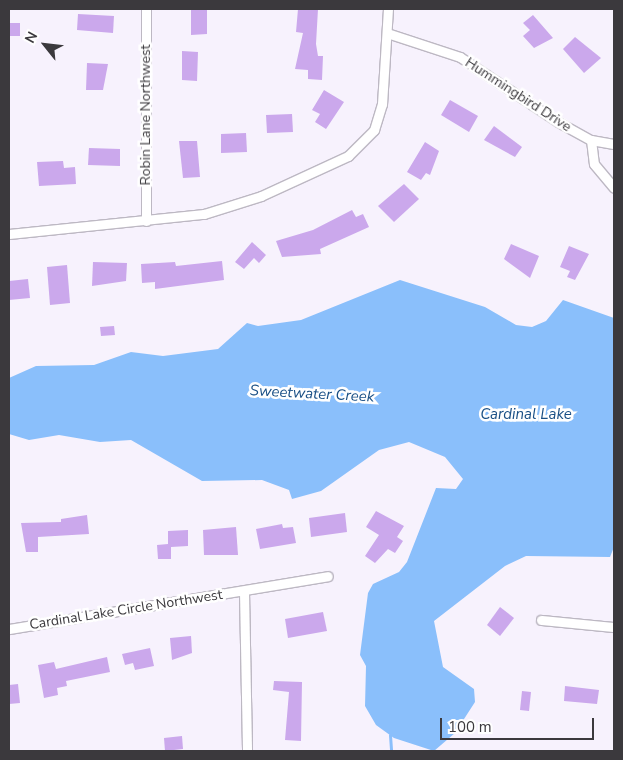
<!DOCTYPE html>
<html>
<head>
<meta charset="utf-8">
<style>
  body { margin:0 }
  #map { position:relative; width:623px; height:760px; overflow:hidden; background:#f7f2fd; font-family:"Nunito Sans",sans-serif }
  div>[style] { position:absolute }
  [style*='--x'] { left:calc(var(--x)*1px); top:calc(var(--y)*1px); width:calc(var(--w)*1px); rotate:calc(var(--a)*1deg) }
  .water>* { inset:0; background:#8abffb }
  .stream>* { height:3px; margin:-1.5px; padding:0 1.5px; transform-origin:1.5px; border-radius:1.5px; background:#8abffb }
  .building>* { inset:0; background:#cba8ec }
  .roads { filter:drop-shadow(1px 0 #bdb8c3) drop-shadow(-1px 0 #bdb8c3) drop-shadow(0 1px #bdb8c3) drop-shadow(0 -1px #bdb8c3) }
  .minor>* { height:9px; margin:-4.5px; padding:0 4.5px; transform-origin:4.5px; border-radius:4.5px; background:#fff }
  span { translate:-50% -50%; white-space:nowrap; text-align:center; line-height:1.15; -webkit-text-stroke:5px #fff; paint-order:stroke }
  .street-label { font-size:14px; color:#3b393d }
  .water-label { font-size:15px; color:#194f85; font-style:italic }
  .frame { position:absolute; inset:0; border:10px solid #3b393d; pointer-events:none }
  .north { position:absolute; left:20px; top:20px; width:50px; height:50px; -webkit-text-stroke:4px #fff; paint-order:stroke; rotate:299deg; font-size:14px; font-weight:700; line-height:20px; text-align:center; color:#3b393d }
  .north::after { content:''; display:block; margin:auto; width:18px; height:22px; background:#3b393d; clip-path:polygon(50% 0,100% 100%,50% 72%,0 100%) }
  .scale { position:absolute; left:440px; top:718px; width:154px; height:22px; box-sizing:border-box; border:2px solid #3b393d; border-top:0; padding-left:6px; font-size:15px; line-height:18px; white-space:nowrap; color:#3b393d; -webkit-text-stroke:4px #fff; paint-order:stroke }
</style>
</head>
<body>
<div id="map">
  <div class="water">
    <div style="clip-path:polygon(400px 280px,485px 307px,516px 325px,532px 327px,546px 321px,563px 300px,614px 318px,614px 547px,610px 557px,526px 556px,505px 566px,434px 621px,443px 667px,474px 689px,475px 702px,455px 733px,434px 751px,394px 738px,376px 725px,365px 706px,366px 666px,360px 655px,368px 593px,373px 584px,399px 572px,407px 562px,436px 488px,456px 489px,463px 479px,445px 457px,409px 442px,379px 450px,321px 491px,292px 499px,289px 490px,262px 480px,202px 481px,131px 440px,100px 442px,59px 435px,29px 440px,9px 434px,9px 378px,36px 366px,94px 365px,131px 352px,163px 356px,218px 349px,247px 323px,258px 326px,301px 320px)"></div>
  </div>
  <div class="stream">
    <div style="--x:390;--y:735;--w:16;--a:86"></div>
  </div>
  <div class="building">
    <div style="clip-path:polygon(191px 9px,207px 9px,207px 34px,191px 35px)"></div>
    <div style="clip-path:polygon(298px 9px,318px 9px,316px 44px,318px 56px,323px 56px,322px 80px,308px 79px,308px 70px,295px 69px,303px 33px,296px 32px)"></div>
    <div style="clip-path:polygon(78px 14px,114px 16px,113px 33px,77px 30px)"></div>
    <div style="clip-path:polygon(533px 15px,553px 38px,534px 48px,523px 36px,530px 30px,523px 23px)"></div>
    <div style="clip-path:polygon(9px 23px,20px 23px,20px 36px,9px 36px)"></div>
    <div style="clip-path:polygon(575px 37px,601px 58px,584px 73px,563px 49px)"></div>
    <div style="clip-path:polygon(182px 51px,198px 52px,197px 81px,182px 80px)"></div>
    <div style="clip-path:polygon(87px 63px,108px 64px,103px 90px,86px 90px)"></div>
    <div style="clip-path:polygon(324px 90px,344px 102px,326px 129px,315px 122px,320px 114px,312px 110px)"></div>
    <div style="clip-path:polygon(450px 100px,478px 116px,469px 132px,441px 115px)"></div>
    <div style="clip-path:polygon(292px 114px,293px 132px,267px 133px,266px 115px)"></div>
    <div style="clip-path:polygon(494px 126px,522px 147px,515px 157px,484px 140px)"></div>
    <div style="clip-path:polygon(246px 133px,247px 152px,221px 153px,221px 134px)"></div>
    <div style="clip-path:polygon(179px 141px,197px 141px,200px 177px,183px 178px)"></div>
    <div style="clip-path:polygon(425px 142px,439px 151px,430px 175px,426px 173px,421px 180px,407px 172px)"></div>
    <div style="clip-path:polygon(89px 148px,120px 149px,120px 166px,88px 165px)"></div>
    <div style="clip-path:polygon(63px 161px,64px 168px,75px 167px,76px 184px,39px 186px,37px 162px)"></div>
    <div style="clip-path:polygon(404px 184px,419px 199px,394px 222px,378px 206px)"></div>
    <div style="clip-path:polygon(352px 210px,356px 217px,363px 214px,369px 227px,320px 249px,321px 254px,282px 257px,276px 241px,313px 230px)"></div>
    <div style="clip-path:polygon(252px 242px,266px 255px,259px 263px,254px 258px,244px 269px,235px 262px)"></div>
    <div style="clip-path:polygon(511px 244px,539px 256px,530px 278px,504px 259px)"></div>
    <div style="clip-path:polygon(569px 246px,589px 254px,575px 280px,567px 277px,570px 271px,560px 267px)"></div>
    <div style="clip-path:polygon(222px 261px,224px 280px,155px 289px,155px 282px,142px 283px,141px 264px,175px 262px,176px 266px)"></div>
    <div style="clip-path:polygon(93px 262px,127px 263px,126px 281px,92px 286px)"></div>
    <div style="clip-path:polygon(67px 265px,70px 303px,50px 305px,47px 267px)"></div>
    <div style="clip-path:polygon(28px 279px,30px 298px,9px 300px,9px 281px)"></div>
    <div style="clip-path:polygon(114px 326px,115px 335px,101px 336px,100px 327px)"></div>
    <div style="clip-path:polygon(376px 511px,404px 526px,397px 537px,403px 541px,395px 553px,388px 549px,375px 563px,365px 556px,379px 535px,366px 527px)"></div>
    <div style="clip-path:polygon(345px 513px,347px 532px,311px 537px,309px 518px)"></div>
    <div style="clip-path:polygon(87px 515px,89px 534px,38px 537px,38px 552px,26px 552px,21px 523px,61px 522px,61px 519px)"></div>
    <div style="clip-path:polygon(282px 524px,283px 528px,293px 527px,296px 543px,260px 549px,256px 529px)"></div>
    <div style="clip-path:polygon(236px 527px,238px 555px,204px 555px,203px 530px)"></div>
    <div style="clip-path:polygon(188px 530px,188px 546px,171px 547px,171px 559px,158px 559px,157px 545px,168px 544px,168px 531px)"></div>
    <div style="clip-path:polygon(500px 607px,514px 618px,500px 636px,487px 625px)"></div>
    <div style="clip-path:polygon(323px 612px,327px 631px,288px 638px,285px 619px)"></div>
    <div style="clip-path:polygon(191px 636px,192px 653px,172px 660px,170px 638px)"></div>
    <div style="clip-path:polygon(150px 648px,154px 666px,135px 670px,133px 663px,125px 665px,122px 654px)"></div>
    <div style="clip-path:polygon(107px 657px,110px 672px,66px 681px,67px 686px,57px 688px,58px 695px,44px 698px,38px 665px,54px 662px,56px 669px)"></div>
    <div style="clip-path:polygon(274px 681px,302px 682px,301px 741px,285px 740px,289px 692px,273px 690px)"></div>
    <div style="clip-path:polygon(18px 684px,20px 703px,9px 704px,9px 685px)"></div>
    <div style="clip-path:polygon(565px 686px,599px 690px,597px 704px,564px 701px)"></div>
    <div style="clip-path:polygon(522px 691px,531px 692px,529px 711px,520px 710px)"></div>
    <div style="clip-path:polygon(182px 736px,183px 749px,165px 751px,164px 738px)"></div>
  </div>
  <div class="roads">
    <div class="minor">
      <div style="--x:146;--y:9;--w:212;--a:90"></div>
      <div style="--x:387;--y:33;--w:77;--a:18.2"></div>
      <div style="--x:460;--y:57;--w:118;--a:33.6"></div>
      <div style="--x:558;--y:122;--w:38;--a:29"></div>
      <div style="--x:591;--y:140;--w:23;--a:10"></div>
      <div style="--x:591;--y:140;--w:24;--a:83"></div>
      <div style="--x:594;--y:164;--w:31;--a:50"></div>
      <div style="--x:9;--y:234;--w:196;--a:-5.9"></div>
      <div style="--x:204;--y:214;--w:60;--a:-17.5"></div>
      <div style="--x:261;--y:196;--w:96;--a:-24.7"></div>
      <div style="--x:348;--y:156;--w:37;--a:-45"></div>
      <div style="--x:374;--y:130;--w:27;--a:-73"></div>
      <div style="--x:382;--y:104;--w:95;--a:-86.4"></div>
      <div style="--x:244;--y:592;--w:159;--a:88.9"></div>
      <div style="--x:541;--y:620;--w:73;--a:5.5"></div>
      <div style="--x:9;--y:629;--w:323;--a:-9.4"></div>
    </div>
  </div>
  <div class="street-label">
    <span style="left:518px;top:95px;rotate:33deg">Hummingbird Drive</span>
    <span style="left:146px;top:115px;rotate:-90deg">Robin Lane Northwest</span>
    <span style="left:126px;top:610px;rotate:-9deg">Cardinal Lake Circle Northwest</span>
  </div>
  <div class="water-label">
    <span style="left:312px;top:394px;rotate:3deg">Sweetwater Creek</span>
    <span style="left:526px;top:415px">Cardinal Lake</span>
  </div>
  <div class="frame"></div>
  <div class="north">N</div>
  <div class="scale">100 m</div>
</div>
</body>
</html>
